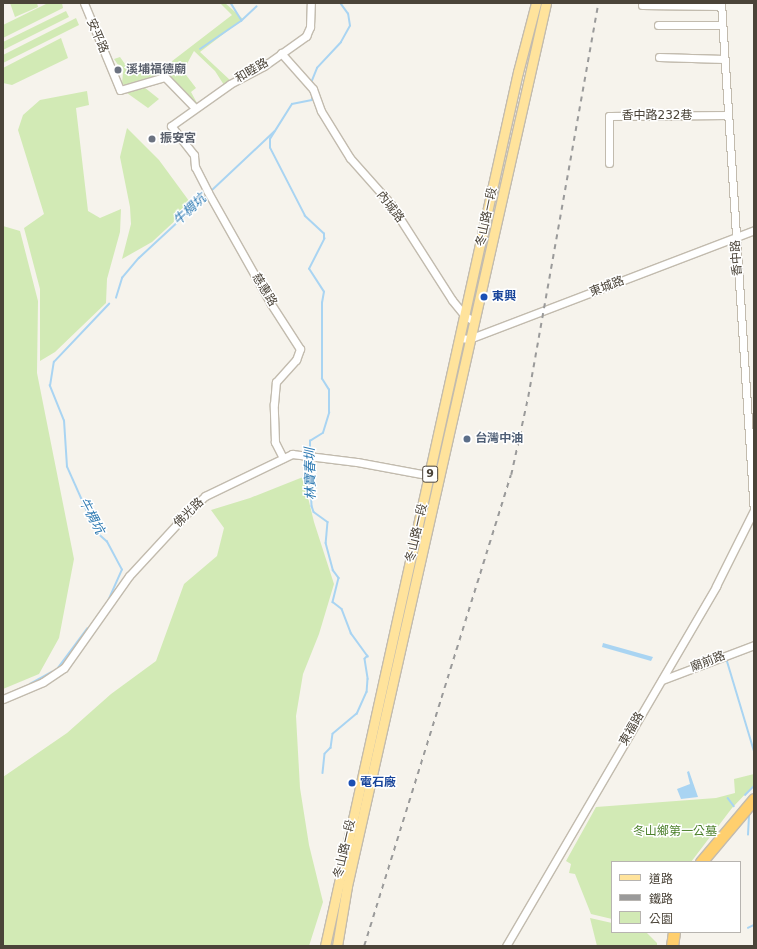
<!DOCTYPE html>
<html>
<head>
<meta charset="utf-8">
<style>
  body { margin:0 }
  #map { position:relative; width:757px; height:949px; overflow:hidden; background:#f6f3ec; font-family:"DejaVu Sans","Noto Sans TC",sans-serif }
  div>[style] { position:absolute }
  [style*='--x'] { left:calc(var(--x)*1px); top:calc(var(--y)*1px); width:calc(var(--w)*1px); rotate:calc(var(--a)*1deg) }
  .green>* { inset:0; background:#d2eab5 }
  .water>* { inset:0; background:#a9d4f2 }
  .stream>* { height:1.5px; margin:-0.75px; padding:0 0.75px; transform-origin:0.75px; border-radius:0.75px; background:#a9d4f2 }
  .roads { filter:drop-shadow(1px 0 #c2bbae) drop-shadow(-1px 0 #c2bbae) drop-shadow(0 1px #c2bbae) drop-shadow(0 -1px #c2bbae) }
  .minor>* { height:7px; margin:-3.5px; padding:0 3.5px; transform-origin:3.5px; border-radius:3.5px; background:#fff }
  .major>* { height:9px; margin:-4.5px; padding:0 4.5px; transform-origin:4.5px; border-radius:4.5px; background:#ffe39c }
  .highway>* { height:11px; margin:-5.5px; padding:0 5.5px; transform-origin:5.5px; border-radius:5.5px; background:#ffcf6e }
  .rail>* { height:1.5px; margin-top:-0.75px; transform-origin:0; background:repeating-linear-gradient(90deg,#9a9a9a 0 5px,transparent 0 10px) }
  .dots>* { width:11px; height:11px; translate:-50% -50%; box-sizing:border-box; border:2px solid #fff; border-radius:50% }
  span { translate:-50% -50%; white-space:nowrap; text-align:center; line-height:1.15; -webkit-text-stroke:3px #fff; paint-order:stroke }
  .shield-label span { padding:1px 3px; background:#fff; border:1px solid; border-radius:3px; -webkit-text-stroke-width:0 }
  .shield-label { font-size:11px; color:#4b4439; font-weight:700 }
  .street-label { font-size:12px; color:#4b4439 }
  .worship-label { font-size:12px; color:#5b616d; font-weight:700 }
  .left { translate:0 -50%; text-align:left }
  .transit-label { font-size:12px; color:#164399; font-weight:700 }
  .service-label { font-size:12px; color:#4e5e75; font-weight:700 }
  .park-label { font-size:12px; color:#4a7f2a }
  .water-label { font-size:13px; color:#2e7ab2; font-style:italic }
  .frame { position:absolute; inset:0; border:4px solid #4b4439; pointer-events:none }
  .legend { position:absolute; left:611px; top:861px; width:130px; height:72px; box-sizing:border-box; background:#fff; border:1px solid #b7b4b0; margin:0; padding:5px 7px; list-style:none; font-size:12px; color:#4b4439 }
  .legend li { display:flex; align-items:center; gap:8px; height:20px }
  .legend b { width:20px; border:1px solid #b7b4b0 }
</style>
</head>
<body>
<div id="map">
  <div class="green">
    <div style="clip-path:polygon(10px 3px,37px 3px,38px 7px,15px 17px)"></div>
    <div style="clip-path:polygon(48px 3px,62px 3px,63px 8px,3px 38px,3px 25px)"></div>
    <div style="clip-path:polygon(220px 3px,225px 3px,243px 19px,200px 52px,231px 81px,224px 85px,215px 71px,194px 51px,183px 71px,196px 88px,191px 92px,197px 103px,194px 105px,165px 73px,124px 85px,122px 84px,123px 72px,114px 59px,120px 57px,132px 74px,167px 65px,232px 15px)"></div>
    <div style="clip-path:polygon(66px 11px,69px 17px,3px 50px,3px 42px)"></div>
    <div style="clip-path:polygon(76px 18px,79px 25px,3px 63px,3px 55px)"></div>
    <div style="clip-path:polygon(61px 38px,68px 58px,12px 85px,3px 83px,3px 68px)"></div>
    <div style="clip-path:polygon(144px 87px,159px 99px,148px 108px,127px 93px)"></div>
    <div style="clip-path:polygon(87px 91px,89px 105px,76px 108px,88px 211px,100px 218px,121px 209px,120px 232px,107px 279px,106px 303px,55px 352px,40px 361px,40px 289px,24px 228px,44px 214px,18px 130px,23px 115px,40px 100px)"></div>
    <div style="clip-path:polygon(127px 128px,159px 160px,192px 205px,152px 242px,122px 259px,131px 224px,130px 207px,120px 157px)"></div>
    <div style="clip-path:polygon(3px 226px,20px 231px,38px 301px,37px 373px,74px 559px,59px 638px,39px 674px,3px 689px)"></div>
    <div style="clip-path:polygon(303px 477px,314px 522px,334px 584px,319px 634px,303px 674px,296px 716px,300px 788px,309px 845px,323px 902px,309px 946px,3px 946px,3px 777px,67px 733px,111px 694px,156px 661px,184px 584px,217px 556px,224px 528px,211px 510px,250px 498px)"></div>
    <div style="clip-path:polygon(754px 774px,754px 785px,732px 808px,691px 862px,612px 862px,612px 919px,591px 914px,575px 874px,569px 873px,571px 864px,566px 861px,596px 807px,716px 798px,735px 793px,734px 779px)"></div>
    <div style="clip-path:polygon(590px 918px,612px 923px,612px 932px,646px 932px,657px 943px,657px 946px,597px 946px)"></div>
  </div>
  <div class="water">
    <div style="clip-path:polygon(603px 643px,653px 657px,651px 661px,602px 647px)"></div>
    <div style="clip-path:polygon(689px 771px,698px 797px,681px 799px,677px 789px,690px 784px,687px 772px)"></div>
  </div>
  <div class="stream">
    <div style="--x:231;--y:3;--w:19;--a:58"></div>
    <div style="--x:200;--y:49;--w:50;--a:-34.3"></div>
    <div style="--x:241;--y:21;--w:21;--a:-43"></div>
    <div style="--x:311;--y:83;--w:16;--a:-68"></div>
    <div style="--x:317;--y:68;--w:35;--a:-47"></div>
    <div style="--x:341;--y:42;--w:18;--a:-61"></div>
    <div style="--x:350;--y:26;--w:12;--a:-99"></div>
    <div style="--x:348;--y:14;--w:14;--a:-126"></div>
    <div style="--x:210;--y:192;--w:88;--a:-43.2"></div>
    <div style="--x:116;--y:298;--w:21;--a:-73"></div>
    <div style="--x:122;--y:278;--w:26;--a:-50"></div>
    <div style="--x:139;--y:258;--w:93;--a:-42.8"></div>
    <div style="--x:310;--y:454;--w:13;--a:-90"></div>
    <div style="--x:310;--y:441;--w:15;--a:-32"></div>
    <div style="--x:323;--y:433;--w:21;--a:-73"></div>
    <div style="--x:329;--y:413;--w:23;--a:-90"></div>
    <div style="--x:329;--y:390;--w:13;--a:-122"></div>
    <div style="--x:322;--y:379;--w:76;--a:-90"></div>
    <div style="--x:322;--y:303;--w:11;--a:-80"></div>
    <div style="--x:324;--y:292;--w:27;--a:-123"></div>
    <div style="--x:309;--y:269;--w:34;--a:-63"></div>
    <div style="--x:324;--y:239;--w:5;--a:-90"></div>
    <div style="--x:324;--y:234;--w:26;--a:-137"></div>
    <div style="--x:305;--y:216;--w:76;--a:-117.2"></div>
    <div style="--x:270;--y:148;--w:9;--a:-90"></div>
    <div style="--x:270;--y:139;--w:41;--a:-57.8"></div>
    <div style="--x:292;--y:104;--w:20;--a:-11"></div>
    <div style="--x:312;--y:100;--w:5;--a:-90"></div>
    <div style="--x:310;--y:458;--w:48;--a:87.6"></div>
    <div style="--x:312;--y:506;--w:6;--a:72"></div>
    <div style="--x:314;--y:512;--w:17;--a:36"></div>
    <div style="--x:328;--y:522;--w:21;--a:95"></div>
    <div style="--x:326;--y:543;--w:28;--a:75"></div>
    <div style="--x:333;--y:570;--w:10;--a:53"></div>
    <div style="--x:339;--y:578;--w:25;--a:104"></div>
    <div style="--x:333;--y:602;--w:11;--a:38"></div>
    <div style="--x:342;--y:609;--w:26;--a:69"></div>
    <div style="--x:351;--y:633;--w:29;--a:54"></div>
    <div style="--x:368;--y:656;--w:4;--a:135"></div>
    <div style="--x:365;--y:659;--w:20;--a:81"></div>
    <div style="--x:368;--y:679;--w:13;--a:94"></div>
    <div style="--x:367;--y:692;--w:24;--a:114"></div>
    <div style="--x:357;--y:714;--w:31;--a:140"></div>
    <div style="--x:333;--y:734;--w:14;--a:98"></div>
    <div style="--x:331;--y:748;--w:8;--a:135"></div>
    <div style="--x:325;--y:754;--w:19;--a:96"></div>
    <div style="--x:108;--y:601;--w:34;--a:-66"></div>
    <div style="--x:122;--y:570;--w:32;--a:-118"></div>
    <div style="--x:107;--y:542;--w:15;--a:-138"></div>
    <div style="--x:96;--y:532;--w:71;--a:-114"></div>
    <div style="--x:67;--y:467;--w:46;--a:-93.7"></div>
    <div style="--x:64;--y:421;--w:38;--a:-112"></div>
    <div style="--x:50;--y:386;--w:24;--a:-81"></div>
    <div style="--x:54;--y:362;--w:80;--a:-46.5"></div>
    <div style="--x:727;--y:660;--w:94;--a:73.3"></div>
    <div style="--x:58;--y:668;--w:49;--a:-53.4"></div>
    <div style="--x:30;--y:684;--w:25;--a:-29"></div>
    <div style="--x:745;--y:795;--w:13;--a:-45"></div>
    <div style="--x:728;--y:798;--w:10;--a:53"></div>
    <div style="--x:748;--y:835;--w:22;--a:-87"></div>
    <div style="--x:748;--y:928;--w:7;--a:-27"></div>
  </div>
  <div class="roads">
    <div class="minor">
      <div style="--x:84;--y:3;--w:94;--a:67.5"></div>
      <div style="--x:120;--y:90;--w:47;--a:-16.1"></div>
      <div style="--x:165;--y:77;--w:43;--a:45.9"></div>
      <div style="--x:721;--y:3;--w:511;--a:86.3"></div>
      <div style="--x:642;--y:5;--w:79;--a:0.7"></div>
      <div style="--x:658;--y:25;--w:64;--a:0"></div>
      <div style="--x:281;--y:53;--w:48;--a:48.4"></div>
      <div style="--x:313;--y:89;--w:23;--a:70"></div>
      <div style="--x:321;--y:111;--w:55;--a:58.3"></div>
      <div style="--x:350;--y:158;--w:60;--a:48.4"></div>
      <div style="--x:390;--y:203;--w:115;--a:57.4"></div>
      <div style="--x:452;--y:300;--w:21;--a:51"></div>
      <div style="--x:465;--y:316;--w:10;--a:29"></div>
      <div style="--x:659;--y:57;--w:65;--a:1.8"></div>
      <div style="--x:609;--y:163;--w:47;--a:-90"></div>
      <div style="--x:609;--y:116;--w:119;--a:-0.5"></div>
      <div style="--x:460;--y:338;--w:9;--a:6"></div>
      <div style="--x:469;--y:339;--w:305;--a:-20.9"></div>
      <div style="--x:283;--y:458;--w:18;--a:-117"></div>
      <div style="--x:275;--y:442;--w:38;--a:-92"></div>
      <div style="--x:274;--y:404;--w:22;--a:-85"></div>
      <div style="--x:276;--y:382;--w:30;--a:-48"></div>
      <div style="--x:296;--y:360;--w:12;--a:-70"></div>
      <div style="--x:300;--y:349;--w:54;--a:-122.8"></div>
      <div style="--x:271;--y:304;--w:129;--a:-119.4"></div>
      <div style="--x:208;--y:192;--w:28;--a:-117"></div>
      <div style="--x:195;--y:167;--w:12;--a:-95"></div>
      <div style="--x:194;--y:155;--w:37;--a:-128"></div>
      <div style="--x:171;--y:126;--w:72;--a:-35.4"></div>
      <div style="--x:230;--y:84;--w:38;--a:-28"></div>
      <div style="--x:264;--y:66;--w:52;--a:-35.5"></div>
      <div style="--x:306;--y:36;--w:10;--a:-66"></div>
      <div style="--x:310;--y:27;--w:24;--a:-88"></div>
      <div style="--x:662;--y:680;--w:98;--a:-20.8"></div>
      <div style="--x:3;--y:699;--w:43;--a:-23"></div>
      <div style="--x:43;--y:682;--w:25;--a:-34"></div>
      <div style="--x:64;--y:668;--w:113;--a:-54.8"></div>
      <div style="--x:129;--y:576;--w:88;--a:-47.3"></div>
      <div style="--x:189;--y:511;--w:22;--a:-43"></div>
      <div style="--x:205;--y:496;--w:97;--a:-25.8"></div>
      <div style="--x:292;--y:454;--w:65;--a:7"></div>
      <div style="--x:357;--y:462;--w:82;--a:10.5"></div>
      <div style="--x:506;--y:946;--w:417;--a:-59.7"></div>
      <div style="--x:716;--y:586;--w:85;--a:-63.4"></div>
    </div>
    <div class="major">
      <div style="--x:325;--y:946;--w:895;--a:-77.55"></div>
      <div style="--x:518;--y:72;--w:71;--a:-75.4"></div>
      <div style="--x:337;--y:946;--w:61;--a:-80.5"></div>
      <div style="--x:347;--y:886;--w:905;--a:-77.3"></div>
    </div>
    <div class="highway">
      <div style="--x:701;--y:862;--w:82;--a:-49.9"></div>
      <div style="--x:672;--y:946;--w:14;--a:-82"></div>
    </div>
  </div>
  <div class="rail">
    <div style="--x:364;--y:946;--w:493;--a:-72.7"></div>
    <div style="--x:511;--y:475;--w:80;--a:-77.7"></div>
    <div style="--x:528;--y:397;--w:400;--a:-79.9"></div>
  </div>
  <div class="dots">
    <div style="left:118px;top:70px;background:#6b7280"></div>
    <div style="left:152px;top:139px;background:#6b7280"></div>
    <div style="left:484px;top:297px;background:#1a4fb4"></div>
    <div style="left:467px;top:439px;background:#5c6f8a"></div>
    <div style="left:352px;top:783px;background:#1a4fb4"></div>
  </div>
  <div class="shield-label">
    <span style="left:430px;top:474px">9</span>
  </div>
  <div class="street-label">
    <span style="left:97px;top:36px;rotate:67deg">安平路</span>
    <span style="left:252px;top:71px;rotate:-30deg">和睦路</span>
    <span style="left:657px;top:116px">香中路232巷</span>
    <span style="left:390px;top:207px;rotate:52deg">內城路</span>
    <span style="left:487px;top:217px;rotate:-78deg">冬山路一段</span>
    <span style="left:737px;top:258px;rotate:-94deg">香中路</span>
    <span style="left:607px;top:287px;rotate:-21deg">東城路</span>
    <span style="left:264px;top:290px;rotate:59deg">慈惠路</span>
    <span style="left:189px;top:513px;rotate:-44deg">佛光路</span>
    <span style="left:417px;top:533px;rotate:-77deg">冬山路一段</span>
    <span style="left:708px;top:662px;rotate:-21deg">廟前路</span>
    <span style="left:632px;top:729px;rotate:-60deg">東福路</span>
    <span style="left:345px;top:849px;rotate:-77deg">冬山路一段</span>
  </div>
  <div class="worship-label">
    <span class="left" style="left:126px;top:70px">溪埔福德廟</span>
    <span class="left" style="left:160px;top:139px">振安宮</span>
  </div>
  <div class="transit-label">
    <span class="left" style="left:492px;top:297px">東興</span>
    <span class="left" style="left:360px;top:783px">電石廠</span>
  </div>
  <div class="service-label">
    <span class="left" style="left:475px;top:439px">台灣中油</span>
  </div>
  <div class="park-label">
    <span style="left:675px;top:832px">冬山鄉第一公墓</span>
  </div>
  <div class="water-label">
    <span style="left:190px;top:210px;rotate:-43deg">牛椆坑</span>
    <span style="left:311px;top:474px;rotate:-91deg">林寶春圳</span>
    <span style="left:91px;top:516px;rotate:62deg">牛椆坑</span>
  </div>
  <div class="frame"></div>
  <ul class="legend">
  <li><b style="height:5px;background:#ffe39c"></b>道路</li>
  <li><b style="height:5px;background:#9a9a9a"></b>鐵路</li>
  <li><b style="height:11px;background:#d2eab5"></b>公園</li>
  </ul>
</div>
</body>
</html>
